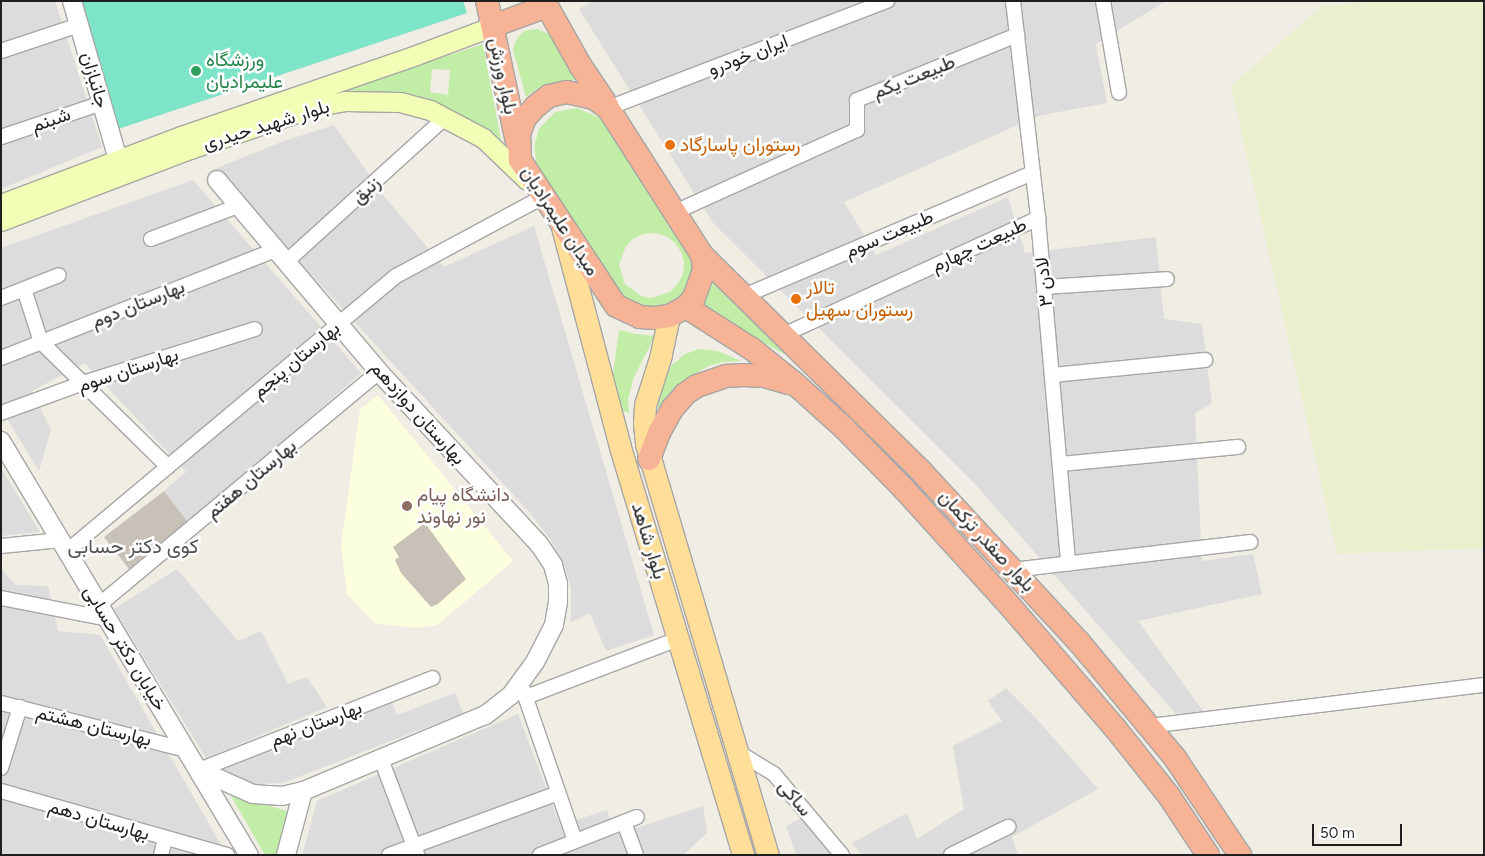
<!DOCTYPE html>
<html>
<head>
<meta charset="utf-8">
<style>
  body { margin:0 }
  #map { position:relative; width:1485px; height:856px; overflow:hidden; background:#f0ede4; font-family:Figtree,Vazirmatn,sans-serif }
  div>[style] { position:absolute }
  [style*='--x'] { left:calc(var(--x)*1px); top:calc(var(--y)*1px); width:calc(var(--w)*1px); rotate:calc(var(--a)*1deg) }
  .residential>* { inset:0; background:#dddcdc }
  .education>* { inset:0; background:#fcffde }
  .farmland>* { inset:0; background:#eaf0ce }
  .grass>* { inset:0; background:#c2eda7 }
  .pitch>* { inset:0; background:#7ee4c7 }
  .building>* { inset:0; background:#c8c1b7 }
  .roads { filter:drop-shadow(1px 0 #a6a6a6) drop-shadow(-1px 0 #a6a6a6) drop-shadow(0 1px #a6a6a6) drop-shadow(0 -1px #a6a6a6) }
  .minor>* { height:14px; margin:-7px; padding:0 7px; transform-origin:7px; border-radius:7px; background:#fff }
  .tertiary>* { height:18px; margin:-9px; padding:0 9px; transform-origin:9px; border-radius:9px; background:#fff }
  .secondary>* { height:19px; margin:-9.5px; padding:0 9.5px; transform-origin:9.5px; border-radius:9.5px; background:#f2fdb5 }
  .primary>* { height:21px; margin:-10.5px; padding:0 10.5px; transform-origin:10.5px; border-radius:10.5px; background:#ffde9a }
  .trunk>* { height:22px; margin:-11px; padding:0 11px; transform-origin:11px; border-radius:11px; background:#f6b395 }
  .dots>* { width:14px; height:14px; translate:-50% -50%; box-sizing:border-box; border:2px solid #fff; border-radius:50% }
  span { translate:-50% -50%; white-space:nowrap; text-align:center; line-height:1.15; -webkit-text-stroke:5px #fff; paint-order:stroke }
  .street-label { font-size:19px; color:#1f1f1f }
  .leisure-label { font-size:19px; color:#27864d }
  .left { translate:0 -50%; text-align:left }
  .food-label { font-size:19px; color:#c56008 }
  .education-label { font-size:19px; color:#785e54 }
  .neighbourhood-label { font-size:20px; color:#525252 }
  .frame { position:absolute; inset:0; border:2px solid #1f1f1f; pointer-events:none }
  .scale { position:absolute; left:1312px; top:824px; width:90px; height:22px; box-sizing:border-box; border:2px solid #1f1f1f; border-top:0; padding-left:6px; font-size:15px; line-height:18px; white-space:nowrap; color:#1f1f1f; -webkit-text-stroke:4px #fff; paint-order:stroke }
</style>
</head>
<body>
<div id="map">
  <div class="residential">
    <div style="clip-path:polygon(1px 1px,55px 1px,102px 147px,1px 189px)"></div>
    <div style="clip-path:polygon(593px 1px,1166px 1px,1096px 44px,1107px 103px,1038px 116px,844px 202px,876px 255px,1008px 197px,1025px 253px,1156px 237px,1164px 319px,1202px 324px,1212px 403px,1195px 413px,1202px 561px,1253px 554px,1262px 594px,1138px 621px,1205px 714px,1175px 713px,975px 484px,713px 223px,579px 9px)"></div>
    <div style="clip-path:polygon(334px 125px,384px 196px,444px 267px,534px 226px,654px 635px,606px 651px,590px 613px,571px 622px,571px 588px,565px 567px,551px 540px,530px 513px,214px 169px,284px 141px)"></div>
    <div style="clip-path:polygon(193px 180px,361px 373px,189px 524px,164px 491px,186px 472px,85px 363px,32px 391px,51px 430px,39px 471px,1px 409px,1px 248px)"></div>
    <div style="clip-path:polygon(1px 468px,40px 532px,1px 536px)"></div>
    <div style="clip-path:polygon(1px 569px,16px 585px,48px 586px,58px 631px,100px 635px,227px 855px,1px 855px)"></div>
    <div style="clip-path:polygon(177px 569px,238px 641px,261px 631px,288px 684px,307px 677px,327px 707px,206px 758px,114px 609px)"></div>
    <div style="clip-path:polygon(1006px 688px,1036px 718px,1098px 789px,1012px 837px,1018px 855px,862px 855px,852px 843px,907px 813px,917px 839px,964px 809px,953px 746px,1002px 721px,988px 701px)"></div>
    <div style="clip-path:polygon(455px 693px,463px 713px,283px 783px,253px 784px,216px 771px,392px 702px,397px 715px)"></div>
    <div style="clip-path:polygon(518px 714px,560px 825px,607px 810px,615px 835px,703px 806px,707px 833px,683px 855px,302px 855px,317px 801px)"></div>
    <div style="clip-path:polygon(801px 818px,831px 855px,796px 855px,786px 826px)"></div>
  </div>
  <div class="education">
    <div style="clip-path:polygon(378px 395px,513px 561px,437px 625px,416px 628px,374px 623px,347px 594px,341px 546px,360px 409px)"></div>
  </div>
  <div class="farmland">
    <div style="clip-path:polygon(1384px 1px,1484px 1px,1484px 548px,1337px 554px,1231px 86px,1322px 6px)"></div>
  </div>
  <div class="grass">
    <div style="clip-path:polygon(537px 29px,554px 36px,578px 79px,541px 86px,526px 97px,513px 50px,517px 38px,524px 31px)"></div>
    <div style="clip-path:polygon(evenodd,483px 44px,501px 140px,469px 122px,389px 93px,367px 91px,316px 99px,483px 44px,432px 69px,450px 70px,448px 95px,430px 92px,432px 69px)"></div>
    <div style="clip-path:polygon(evenodd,577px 108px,600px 118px,688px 245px,695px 268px,688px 289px,669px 305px,661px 309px,635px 306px,623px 296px,613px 285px,537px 166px,534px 147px,539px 129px,555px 112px,577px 108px,655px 233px,666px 236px,675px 243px,681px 252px,684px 262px,683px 274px,678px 284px,670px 292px,651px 298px,641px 296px,625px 284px,619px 265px,626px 246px,633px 239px,643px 234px,655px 233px)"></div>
    <div style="clip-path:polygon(714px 279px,790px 357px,702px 309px)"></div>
    <div style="clip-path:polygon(619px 330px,636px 334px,655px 336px,634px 377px,628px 399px,629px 413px,623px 411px,616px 392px,613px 373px)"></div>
    <div style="clip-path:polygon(700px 349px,718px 351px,741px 361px,723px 362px,708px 366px,694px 375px,658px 415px,659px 393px,664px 379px,671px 366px,685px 354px)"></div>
    <div style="clip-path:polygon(230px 794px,290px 812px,277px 855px,265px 855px)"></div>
  </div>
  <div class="pitch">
    <div style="clip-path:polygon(79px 1px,463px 1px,467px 13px,118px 129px)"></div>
  </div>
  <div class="building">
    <div style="clip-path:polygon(164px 491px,187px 521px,129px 569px,104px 537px)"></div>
    <div style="clip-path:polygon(425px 523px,466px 579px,438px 604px,431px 607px,401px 573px,395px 560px,399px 557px,393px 547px)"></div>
  </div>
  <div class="roads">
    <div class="minor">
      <div style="--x:1013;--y:1;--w:218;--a:83.4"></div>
      <div style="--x:1038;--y:218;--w:347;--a:85"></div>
      <div style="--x:1103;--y:1;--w:93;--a:80.1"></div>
      <div style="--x:1;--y:51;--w:82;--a:-18.4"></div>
      <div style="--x:608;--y:108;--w:299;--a:-21"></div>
      <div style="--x:1;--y:137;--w:107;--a:-18.6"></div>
      <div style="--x:675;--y:212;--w:200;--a:-24.3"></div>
      <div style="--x:857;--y:130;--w:30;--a:-90"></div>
      <div style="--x:857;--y:100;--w:173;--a:-22.1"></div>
      <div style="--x:151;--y:239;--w:93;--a:-20.8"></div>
      <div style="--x:286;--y:262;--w:216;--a:-42.2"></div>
      <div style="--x:1044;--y:287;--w:123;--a:-3.7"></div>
      <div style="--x:24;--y:289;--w:56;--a:72.2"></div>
      <div style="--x:41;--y:342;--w:178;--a:44.5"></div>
      <div style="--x:744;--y:296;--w:314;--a:-23.1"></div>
      <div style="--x:1;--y:298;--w:62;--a:-21.6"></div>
      <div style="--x:783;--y:335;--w:281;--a:-24.6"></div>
      <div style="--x:1;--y:358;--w:295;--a:-21.5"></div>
      <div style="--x:1052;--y:375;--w:154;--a:-5.6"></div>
      <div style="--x:1;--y:413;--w:87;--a:-20.1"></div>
      <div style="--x:83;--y:383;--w:180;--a:-17.4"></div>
      <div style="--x:1060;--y:464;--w:179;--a:-5.5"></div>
      <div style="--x:1;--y:546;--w:60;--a:-5.7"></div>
      <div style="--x:67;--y:551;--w:429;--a:-39.9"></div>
      <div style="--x:396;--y:276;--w:167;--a:-28.3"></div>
      <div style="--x:1013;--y:570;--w:239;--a:-6.7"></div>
      <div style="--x:1;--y:598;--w:109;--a:11.1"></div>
      <div style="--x:99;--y:605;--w:364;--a:-39.8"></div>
      <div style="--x:521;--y:684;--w:166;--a:71"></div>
      <div style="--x:526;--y:697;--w:163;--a:-20.9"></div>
      <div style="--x:1;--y:703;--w:192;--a:14.2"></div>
      <div style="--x:1149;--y:726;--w:337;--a:-7"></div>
      <div style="--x:738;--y:752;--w:42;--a:31.4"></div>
      <div style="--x:774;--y:774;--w:106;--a:50"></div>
      <div style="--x:381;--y:759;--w:102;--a:69.2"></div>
      <div style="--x:1;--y:768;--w:64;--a:-72.7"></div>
      <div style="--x:199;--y:770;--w:251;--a:-21.5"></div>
      <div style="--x:1;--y:791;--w:235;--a:15.8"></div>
      <div style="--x:624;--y:822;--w:35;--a:70"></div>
      <div style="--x:161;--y:855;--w:16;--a:-76"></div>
      <div style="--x:389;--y:855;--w:180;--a:-20.1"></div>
      <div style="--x:540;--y:855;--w:104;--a:-21.4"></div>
      <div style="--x:951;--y:855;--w:64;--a:-26.2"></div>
    </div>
    <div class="tertiary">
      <div style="--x:72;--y:1;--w:165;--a:73.8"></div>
      <div style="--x:217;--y:180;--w:251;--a:49.8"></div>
      <div style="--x:379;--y:372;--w:235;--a:47.1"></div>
      <div style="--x:539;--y:544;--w:25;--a:56"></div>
      <div style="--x:553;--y:565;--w:20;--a:75"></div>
      <div style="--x:558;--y:584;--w:18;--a:90"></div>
      <div style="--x:558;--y:602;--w:23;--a:100"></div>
      <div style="--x:554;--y:625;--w:42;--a:117.2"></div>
      <div style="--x:535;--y:662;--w:41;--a:126"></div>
      <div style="--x:511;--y:695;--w:33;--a:142"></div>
      <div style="--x:485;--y:715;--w:197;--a:157.3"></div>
      <div style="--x:1;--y:441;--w:483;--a:59.1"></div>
      <div style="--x:199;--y:770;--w:59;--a:24"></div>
      <div style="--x:253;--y:794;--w:29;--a:4"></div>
      <div style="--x:282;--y:796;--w:22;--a:-13"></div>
      <div style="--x:303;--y:791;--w:66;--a:104.9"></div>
    </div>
    <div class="secondary">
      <div style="--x:1;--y:204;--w:192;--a:-20.7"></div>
      <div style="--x:181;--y:136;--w:249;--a:-19"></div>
      <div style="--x:416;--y:55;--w:82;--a:-20.6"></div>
      <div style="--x:1;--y:221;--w:202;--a:-20.9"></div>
      <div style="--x:190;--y:149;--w:134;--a:-18.7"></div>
      <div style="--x:317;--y:106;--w:28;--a:-10"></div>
      <div style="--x:345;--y:101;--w:55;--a:1"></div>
      <div style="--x:400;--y:102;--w:31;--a:15"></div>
      <div style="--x:430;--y:110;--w:60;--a:27.8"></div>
      <div style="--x:483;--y:138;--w:61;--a:43.7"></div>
    </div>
    <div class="primary">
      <div style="--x:562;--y:227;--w:228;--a:75.2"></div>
      <div style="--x:620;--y:447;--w:426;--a:73.2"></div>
      <div style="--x:669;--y:316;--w:40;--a:102"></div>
      <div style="--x:661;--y:355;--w:52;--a:107.7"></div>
      <div style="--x:645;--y:405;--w:19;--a:93"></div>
      <div style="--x:644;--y:424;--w:20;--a:84"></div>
      <div style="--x:646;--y:444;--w:429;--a:73.5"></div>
    </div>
    <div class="trunk">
      <div style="--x:487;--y:1;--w:144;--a:78"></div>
      <div style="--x:544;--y:1;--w:73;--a:60.6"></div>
      <div style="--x:580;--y:65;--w:48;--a:56"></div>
      <div style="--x:493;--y:26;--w:58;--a:-20.3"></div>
      <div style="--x:567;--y:92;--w:28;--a:13"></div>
      <div style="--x:594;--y:98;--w:17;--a:36"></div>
      <div style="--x:608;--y:108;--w:174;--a:57.4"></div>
      <div style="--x:702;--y:255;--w:15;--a:82"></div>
      <div style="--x:704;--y:270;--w:30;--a:110"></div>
      <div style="--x:694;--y:298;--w:12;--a:132"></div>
      <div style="--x:686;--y:307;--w:19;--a:152"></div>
      <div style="--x:669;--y:316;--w:15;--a:172"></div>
      <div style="--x:654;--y:318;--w:14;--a:-176"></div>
      <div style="--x:640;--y:317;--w:26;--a:-155"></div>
      <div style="--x:616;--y:306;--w:175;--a:-123.3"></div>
      <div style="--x:520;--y:160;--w:26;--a:-92"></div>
      <div style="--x:519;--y:134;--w:17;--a:-69"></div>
      <div style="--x:525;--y:118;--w:16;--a:-47"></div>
      <div style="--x:536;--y:106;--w:16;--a:-38"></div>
      <div style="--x:549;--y:96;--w:18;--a:-13"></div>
      <div style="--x:702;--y:255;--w:308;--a:44.6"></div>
      <div style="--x:921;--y:471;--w:233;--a:47.3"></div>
      <div style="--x:1079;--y:642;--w:151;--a:50.4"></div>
      <div style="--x:1175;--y:758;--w:117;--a:56.2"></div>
      <div style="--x:686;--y:307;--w:78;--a:32.5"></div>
      <div style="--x:752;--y:349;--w:53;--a:38.8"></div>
      <div style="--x:793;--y:382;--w:69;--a:42"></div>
      <div style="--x:844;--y:428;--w:87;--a:45.5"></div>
      <div style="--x:905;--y:490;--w:147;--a:47.8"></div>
      <div style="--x:1004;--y:599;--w:170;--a:49.3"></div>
      <div style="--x:1115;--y:728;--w:87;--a:51.5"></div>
      <div style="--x:1169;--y:796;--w:71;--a:56.5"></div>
      <div style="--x:649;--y:459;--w:30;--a:-69"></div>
      <div style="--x:660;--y:431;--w:26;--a:-61"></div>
      <div style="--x:673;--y:408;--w:18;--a:-49"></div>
      <div style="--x:685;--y:394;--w:14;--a:-34"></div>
      <div style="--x:697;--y:386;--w:31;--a:-19"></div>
      <div style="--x:726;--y:376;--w:18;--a:-3"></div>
      <div style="--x:744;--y:375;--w:20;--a:3"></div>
      <div style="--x:764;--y:376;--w:26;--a:16"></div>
    </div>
  </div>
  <div class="dots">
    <div style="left:196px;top:71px;background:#2e9e5b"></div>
    <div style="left:670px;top:145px;background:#e8710a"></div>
    <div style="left:796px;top:299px;background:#e8710a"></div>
    <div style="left:407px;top:506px;background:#8d6e63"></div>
  </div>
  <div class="street-label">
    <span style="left:748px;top:55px;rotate:-21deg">ایران خودرو</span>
    <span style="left:503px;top:76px;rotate:78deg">بلوار ورزش</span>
    <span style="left:914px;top:77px;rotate:-22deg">طبیعت یکم</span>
    <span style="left:95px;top:80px;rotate:74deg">جانبازان</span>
    <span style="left:51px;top:120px;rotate:-19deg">شبنم</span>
    <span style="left:266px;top:125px;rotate:-17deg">بلوار شهید حیدری</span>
    <span style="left:366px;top:190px;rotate:-42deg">زنبق</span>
    <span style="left:560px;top:221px;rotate:57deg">میدان علیمرادیان</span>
    <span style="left:889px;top:234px;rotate:-23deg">طبیعت سوم</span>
    <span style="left:979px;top:245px;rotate:-25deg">طبیعت چهارم</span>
    <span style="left:1044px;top:282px;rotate:-95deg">لادن ۳</span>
    <span style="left:138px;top:304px;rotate:-22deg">بهارستان دوم</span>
    <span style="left:296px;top:360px;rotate:-40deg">بهارستان پنجم</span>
    <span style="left:128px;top:370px;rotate:-18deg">بهارستان سوم</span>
    <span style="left:418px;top:413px;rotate:48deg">بهارستان دوازدهم</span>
    <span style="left:251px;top:479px;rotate:-40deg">بهارستان هفتم</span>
    <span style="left:649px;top:541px;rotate:73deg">بلوار شاهد</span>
    <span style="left:987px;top:541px;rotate:47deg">بلوار صفدر ترکمان</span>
    <span style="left:125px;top:648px;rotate:59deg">خیابان دکتر حسابی</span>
    <span style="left:316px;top:724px;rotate:-21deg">بهارستان نهم</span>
    <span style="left:94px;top:726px;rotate:14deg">بهارستان هشتم</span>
    <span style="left:795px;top:798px;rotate:50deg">ساکی</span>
    <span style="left:99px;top:820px;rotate:16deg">بهارستان دهم</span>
  </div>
  <div class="leisure-label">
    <span class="left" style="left:206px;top:71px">ورزشگاه<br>علیمرادیان</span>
  </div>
  <div class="food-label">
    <span class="left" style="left:680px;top:145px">رستوران پاسارگاد</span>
    <span class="left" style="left:806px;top:299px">تالار<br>رستوران سهیل</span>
  </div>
  <div class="education-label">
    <span class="left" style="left:417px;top:506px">دانشگاه پیام<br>نور نهاوند</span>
  </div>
  <div class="neighbourhood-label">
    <span style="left:133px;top:546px">کوی دکتر حسابی</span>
  </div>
  <div class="frame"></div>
  <div class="scale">50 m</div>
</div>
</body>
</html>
